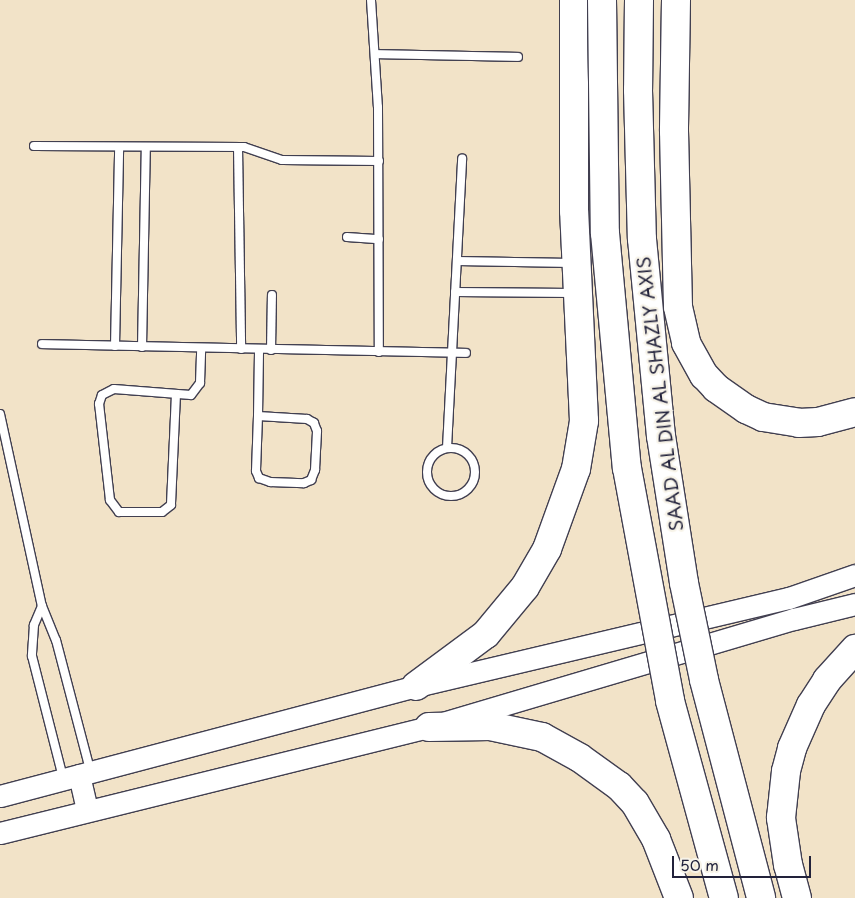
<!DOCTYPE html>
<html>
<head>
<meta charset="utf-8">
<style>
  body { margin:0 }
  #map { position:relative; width:855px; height:898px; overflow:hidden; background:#f2e3c8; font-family:"Playpen Sans",sans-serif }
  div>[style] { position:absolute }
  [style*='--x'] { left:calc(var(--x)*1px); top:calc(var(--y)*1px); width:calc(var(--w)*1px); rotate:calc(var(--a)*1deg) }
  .roads { filter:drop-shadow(1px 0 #413f50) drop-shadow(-1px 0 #413f50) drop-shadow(0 1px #413f50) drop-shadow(0 -1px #413f50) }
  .lane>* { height:8px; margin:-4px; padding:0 4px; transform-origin:4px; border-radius:4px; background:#fff }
  .lane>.ring { margin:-4px; padding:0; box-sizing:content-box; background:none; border:8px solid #fff; border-radius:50% }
  .secondary>* { height:21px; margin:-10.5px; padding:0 10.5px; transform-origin:10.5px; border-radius:10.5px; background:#fff }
  .highway>* { height:28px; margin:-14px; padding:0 14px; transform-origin:14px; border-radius:14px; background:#fff }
  .bridges { filter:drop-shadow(1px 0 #413f50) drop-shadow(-1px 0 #413f50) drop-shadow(0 1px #413f50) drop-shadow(0 -1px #413f50) }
  .highway-bridge>* { height:28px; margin:-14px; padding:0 14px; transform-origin:14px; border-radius:14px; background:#fff }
  span { translate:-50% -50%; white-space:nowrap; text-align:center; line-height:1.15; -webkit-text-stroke:4.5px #f7f3e8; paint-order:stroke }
  .street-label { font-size:18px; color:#22223b }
  .scale { position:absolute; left:672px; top:856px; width:139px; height:22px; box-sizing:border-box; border:2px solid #22223b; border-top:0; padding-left:6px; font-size:15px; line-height:18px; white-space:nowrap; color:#22223b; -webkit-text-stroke:4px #f7f3e8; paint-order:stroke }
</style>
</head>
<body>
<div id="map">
  <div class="roads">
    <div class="lane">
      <div style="--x:371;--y:0;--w:107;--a:86.3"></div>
      <div style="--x:378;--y:107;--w:245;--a:89.8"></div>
      <div style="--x:375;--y:54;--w:143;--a:1.2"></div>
      <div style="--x:34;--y:146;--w:210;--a:0.3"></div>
      <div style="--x:244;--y:147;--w:40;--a:18.9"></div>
      <div style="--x:282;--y:160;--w:97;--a:0.6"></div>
      <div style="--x:238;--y:147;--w:202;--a:89.1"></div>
      <div style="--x:347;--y:237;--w:32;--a:4"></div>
      <div style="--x:457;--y:261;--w:115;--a:1"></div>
      <div style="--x:455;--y:292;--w:118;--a:0.5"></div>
      <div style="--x:42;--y:344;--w:424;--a:1.2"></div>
      <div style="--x:115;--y:346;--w:199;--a:-88.8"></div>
      <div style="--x:142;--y:347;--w:200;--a:-88.9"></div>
      <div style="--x:271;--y:350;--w:55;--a:-89"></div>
      <div style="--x:176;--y:394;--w:111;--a:92.6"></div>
      <div style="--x:171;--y:505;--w:11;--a:142"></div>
      <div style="--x:162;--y:512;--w:43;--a:180"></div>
      <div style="--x:119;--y:512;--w:15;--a:-127"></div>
      <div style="--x:110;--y:500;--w:97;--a:-96.5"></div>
      <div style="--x:99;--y:404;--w:9;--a:-72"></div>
      <div style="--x:102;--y:395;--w:13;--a:-27"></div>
      <div style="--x:114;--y:389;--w:77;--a:4.5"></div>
      <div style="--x:191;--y:395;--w:15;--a:-53"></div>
      <div style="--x:200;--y:383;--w:35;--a:-88"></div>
      <div style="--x:0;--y:414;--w:197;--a:77.7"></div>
      <div style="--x:42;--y:606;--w:37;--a:68"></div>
      <div style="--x:56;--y:640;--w:134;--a:75.3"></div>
      <div style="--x:258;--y:416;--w:55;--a:92.1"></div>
      <div style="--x:256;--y:471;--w:8;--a:67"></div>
      <div style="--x:259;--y:478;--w:12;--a:20"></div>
      <div style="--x:270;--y:482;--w:34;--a:2"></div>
      <div style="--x:304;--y:483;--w:8;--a:-23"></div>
      <div style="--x:311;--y:480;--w:11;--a:-68"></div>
      <div style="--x:315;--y:470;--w:39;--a:-87"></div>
      <div style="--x:317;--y:431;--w:9;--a:-111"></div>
      <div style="--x:314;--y:423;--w:8;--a:-150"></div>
      <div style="--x:307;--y:419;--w:49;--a:-176.5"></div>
      <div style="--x:258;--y:416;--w:67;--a:-89.1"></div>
      <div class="ring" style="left:427px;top:448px;width:40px;height:40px"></div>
      <div style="--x:447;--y:448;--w:290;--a:-87"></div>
      <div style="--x:42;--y:606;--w:21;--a:113"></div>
      <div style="--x:34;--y:625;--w:31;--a:94"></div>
      <div style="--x:32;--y:656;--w:126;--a:75.7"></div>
    </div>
    <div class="secondary">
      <div style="--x:79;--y:775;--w:35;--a:77"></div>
      <div style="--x:0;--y:796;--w:430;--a:-14.8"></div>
      <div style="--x:416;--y:686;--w:383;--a:-13.3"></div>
      <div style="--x:789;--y:598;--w:70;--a:-19.2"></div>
      <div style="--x:0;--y:833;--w:442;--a:-13.9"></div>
      <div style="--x:429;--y:727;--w:381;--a:-16.5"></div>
      <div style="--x:794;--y:619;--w:63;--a:-13.8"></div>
    </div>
    <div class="highway">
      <div style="--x:676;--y:0;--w:131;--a:90.9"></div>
      <div style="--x:674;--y:131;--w:176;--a:88.7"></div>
      <div style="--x:678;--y:307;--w:37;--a:77"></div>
      <div style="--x:686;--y:343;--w:37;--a:61"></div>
      <div style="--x:704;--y:375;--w:18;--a:47"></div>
      <div style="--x:716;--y:388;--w:37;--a:35"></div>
      <div style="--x:746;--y:409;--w:19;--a:25"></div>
      <div style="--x:763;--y:417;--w:36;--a:9"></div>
      <div style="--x:799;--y:423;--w:19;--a:-3"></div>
      <div style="--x:818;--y:422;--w:38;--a:-15"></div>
      <div style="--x:416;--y:686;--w:87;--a:-36.6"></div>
      <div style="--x:486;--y:634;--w:61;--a:-50.3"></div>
      <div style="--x:525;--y:587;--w:44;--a:-59.9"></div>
      <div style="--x:547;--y:549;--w:85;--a:-70.1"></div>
      <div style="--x:576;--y:469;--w:49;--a:-80.5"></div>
      <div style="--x:584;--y:421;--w:210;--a:-92.7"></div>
      <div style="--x:574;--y:211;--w:211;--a:-90"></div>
      <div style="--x:429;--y:727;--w:61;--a:-0.9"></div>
      <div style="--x:490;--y:726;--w:53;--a:11.9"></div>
      <div style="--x:542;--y:737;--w:43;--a:28.9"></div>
      <div style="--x:580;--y:758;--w:48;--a:35.7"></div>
      <div style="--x:619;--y:786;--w:23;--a:47"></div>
      <div style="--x:635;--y:803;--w:42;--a:59.7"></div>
      <div style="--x:656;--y:839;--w:63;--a:68.7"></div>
      <div style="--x:797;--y:898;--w:34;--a:-105"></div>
      <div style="--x:788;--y:865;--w:48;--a:-98.5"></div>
      <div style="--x:781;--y:818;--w:47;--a:-83.9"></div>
      <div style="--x:786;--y:771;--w:24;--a:-75"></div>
      <div style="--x:792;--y:748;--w:47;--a:-66.2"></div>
      <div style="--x:811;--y:705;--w:30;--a:-57"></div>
      <div style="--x:827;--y:680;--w:42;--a:-47.9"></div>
    </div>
  </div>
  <div class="bridges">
    <div class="highway-bridge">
      <div style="--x:602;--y:0;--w:233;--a:89.3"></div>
      <div style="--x:605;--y:233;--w:236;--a:84.7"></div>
      <div style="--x:627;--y:468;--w:237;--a:79.5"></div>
      <div style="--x:670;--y:701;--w:204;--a:74.7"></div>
      <div style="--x:639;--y:0;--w:90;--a:90.6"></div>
      <div style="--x:638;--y:90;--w:149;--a:88.5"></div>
      <div style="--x:642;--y:239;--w:198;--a:84.5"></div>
      <div style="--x:661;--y:436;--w:149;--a:81.1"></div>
      <div style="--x:684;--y:583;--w:99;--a:78.3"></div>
      <div style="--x:704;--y:680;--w:225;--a:75.3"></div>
    </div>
  </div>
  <div class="street-label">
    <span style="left:660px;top:394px;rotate:-97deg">SAAD AL DIN AL SHAZLY AXIS</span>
  </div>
  <div class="scale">50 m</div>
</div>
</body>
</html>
